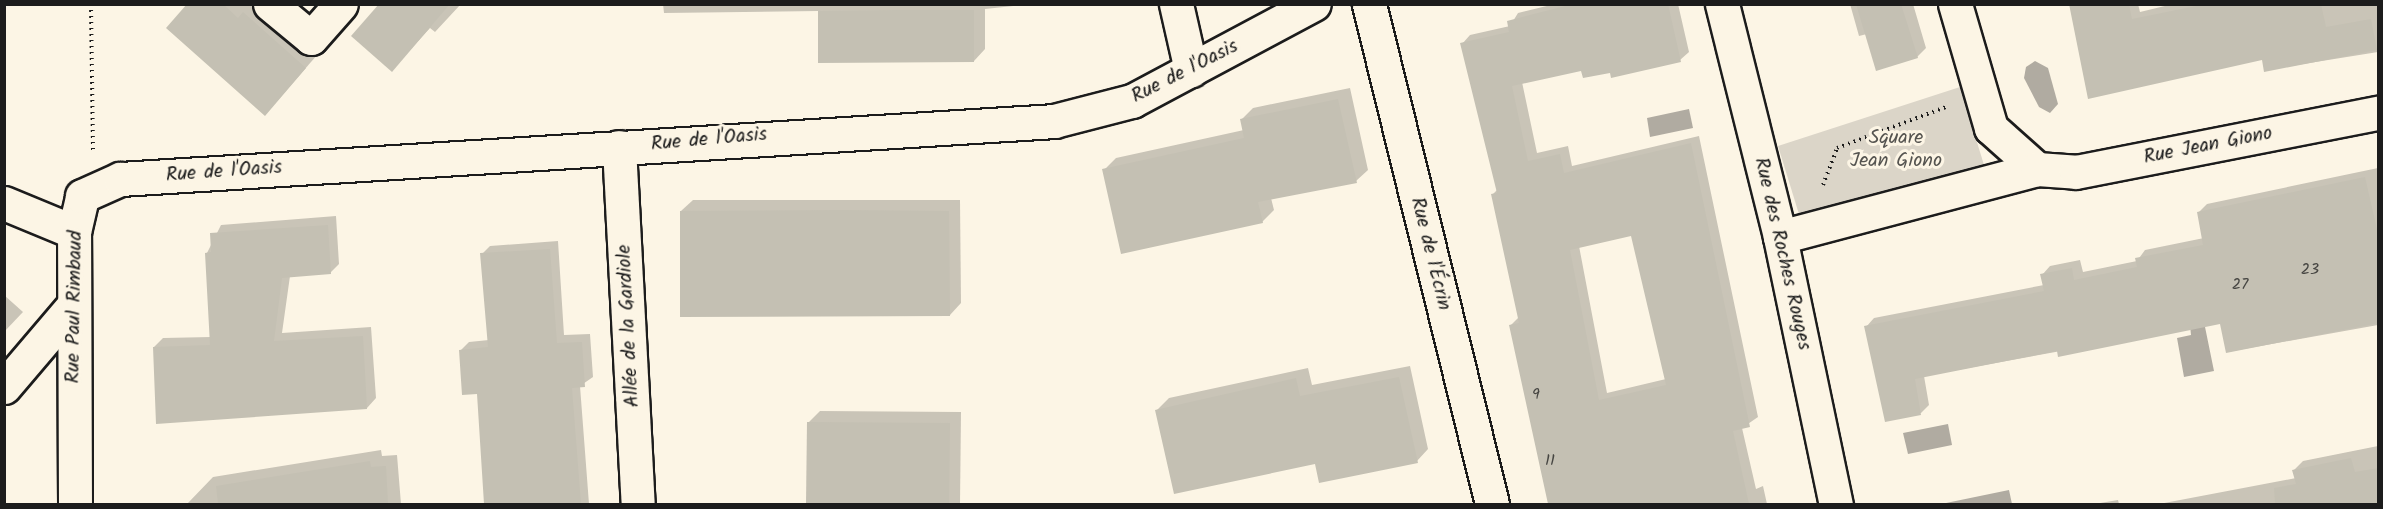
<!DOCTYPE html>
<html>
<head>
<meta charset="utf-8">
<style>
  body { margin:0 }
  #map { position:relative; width:2383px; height:509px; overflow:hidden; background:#fcf5e5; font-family:Kalam,sans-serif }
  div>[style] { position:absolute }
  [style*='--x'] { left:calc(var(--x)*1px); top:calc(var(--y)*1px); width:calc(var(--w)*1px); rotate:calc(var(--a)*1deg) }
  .green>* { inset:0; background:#dbd5c8 }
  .water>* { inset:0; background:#b0aba1 }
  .shadow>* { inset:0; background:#0003 }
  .building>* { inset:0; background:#c4c0b3 }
  .path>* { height:4px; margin-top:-2px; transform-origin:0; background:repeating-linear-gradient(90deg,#1c1c1c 0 1.5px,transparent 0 6px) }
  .roads { filter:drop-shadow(2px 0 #1c1c1c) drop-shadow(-2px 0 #1c1c1c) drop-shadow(0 2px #1c1c1c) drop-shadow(0 -2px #1c1c1c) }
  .minor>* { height:33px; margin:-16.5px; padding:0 16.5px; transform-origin:16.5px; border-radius:16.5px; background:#fcf5e5 }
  span { translate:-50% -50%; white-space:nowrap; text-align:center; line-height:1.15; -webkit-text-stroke:6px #fcf5e5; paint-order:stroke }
  .number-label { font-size:16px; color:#464542 }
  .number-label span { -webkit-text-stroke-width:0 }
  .street-label { font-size:20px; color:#1c1c1c }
  .park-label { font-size:20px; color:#555450 }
  .frame { position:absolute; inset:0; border:6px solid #1c1c1c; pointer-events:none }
</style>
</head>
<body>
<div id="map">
  <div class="green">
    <div style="clip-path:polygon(1960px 87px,1984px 165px,1802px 224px,1778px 146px)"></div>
  </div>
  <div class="water">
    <div style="clip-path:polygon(2035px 61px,2048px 68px,2058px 104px,2050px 113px,2039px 107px,2024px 78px,2026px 67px)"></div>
    <div style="clip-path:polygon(1689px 109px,1693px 128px,1650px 137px,1647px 118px)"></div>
    <div style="clip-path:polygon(2204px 322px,2214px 371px,2184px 377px,2177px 338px,2191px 335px,2190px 325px)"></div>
    <div style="clip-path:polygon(1948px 424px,1952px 445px,1908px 454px,1903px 433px)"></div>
    <div style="clip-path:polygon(2009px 490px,2012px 504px,1946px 504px,1946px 503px)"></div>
  </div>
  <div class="shadow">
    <div style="clip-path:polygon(189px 4px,262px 4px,318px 54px,277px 101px)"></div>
    <div style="clip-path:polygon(381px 4px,461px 4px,435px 32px,430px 28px,392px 70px)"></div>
    <div style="clip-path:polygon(663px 4px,1033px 4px,985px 9px,985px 49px,974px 61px,819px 11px,664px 13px)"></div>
    <div style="clip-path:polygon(evenodd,1555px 4px,1678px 4px,1689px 52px,1680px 60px,1611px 71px,1582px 69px,1522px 82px,1537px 153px,1568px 146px,1572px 166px,1699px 136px,1758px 417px,1742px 428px,1756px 489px,1763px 486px,1767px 504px,1550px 504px,1511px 325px,1519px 317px,1492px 195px,1498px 189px,1462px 44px,1470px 35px,1510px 26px,1518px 13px,1555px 4px,1632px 235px,1666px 379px,1607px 393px,1579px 246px,1632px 235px)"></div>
    <div style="clip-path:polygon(1850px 4px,1913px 4px,1926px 48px,1917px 57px,1867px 34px,1859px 36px)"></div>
    <div style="clip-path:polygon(2070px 4px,2138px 4px,2140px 12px,2173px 4px,2378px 4px,2378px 52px,2266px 70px,2263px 58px)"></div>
    <div style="clip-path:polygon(1350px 88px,1368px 170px,1356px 181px,1271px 198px,1274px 210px,1262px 222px,1104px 170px,1116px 158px,1244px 130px,1241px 120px,1253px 108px)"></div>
    <div style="clip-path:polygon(2378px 168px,2378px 325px,2227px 352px,2221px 322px,1924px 376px,1929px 405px,1921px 413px,1886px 420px,1866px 327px,1874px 318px,2044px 285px,2042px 275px,2050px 266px,2080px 260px,2083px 272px,2137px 261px,2145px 250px,2204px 238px,2199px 212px,2207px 204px)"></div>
    <div style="clip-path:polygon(693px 200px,960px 200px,961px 303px,950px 315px,681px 211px)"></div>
    <div style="clip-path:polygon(336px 216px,339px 264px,330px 273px,290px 276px,282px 333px,371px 327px,376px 398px,367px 408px,154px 347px,163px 338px,211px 337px,207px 253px,221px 225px)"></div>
    <div style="clip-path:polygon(558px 241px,564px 335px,590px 334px,593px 377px,580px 386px,589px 504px,486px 504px,478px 392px,461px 350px,469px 342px,489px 340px,482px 254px,490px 246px)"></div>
    <div style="clip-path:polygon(4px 295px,23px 312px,4px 332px)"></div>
    <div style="clip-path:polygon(1410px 366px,1428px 449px,1417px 461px,1316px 462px,1157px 410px,1169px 398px,1308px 368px,1312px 385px)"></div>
    <div style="clip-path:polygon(820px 411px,961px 412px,960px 504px,807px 504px,808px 423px)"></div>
    <div style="clip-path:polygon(2378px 446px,2378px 504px,2159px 504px,2296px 478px,2294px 470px,2303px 461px)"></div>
    <div style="clip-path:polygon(381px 450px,382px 456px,397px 455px,401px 504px,187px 504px,213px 477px)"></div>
    <div style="clip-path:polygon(2118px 500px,2119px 504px,2094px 504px)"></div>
  </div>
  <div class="building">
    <div style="clip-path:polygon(187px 4px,223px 4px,238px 18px,243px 12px,306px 68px,265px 116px,166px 28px)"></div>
    <div style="clip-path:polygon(379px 4px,450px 4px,392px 72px,351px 36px)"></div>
    <div style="clip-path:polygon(evenodd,1573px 4px,1668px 4px,1681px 62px,1611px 78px,1610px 73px,1583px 78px,1581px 71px,1512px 86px,1528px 161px,1560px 154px,1564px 173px,1691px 143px,1750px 427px,1733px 431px,1749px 504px,1548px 504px,1509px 325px,1519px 323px,1491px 194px,1497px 193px,1460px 43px,1509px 32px,1507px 21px,1573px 4px,1631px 236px,1666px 385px,1599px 400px,1570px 250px,1631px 236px)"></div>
    <div style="clip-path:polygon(1856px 4px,1901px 4px,1918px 58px,1876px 71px)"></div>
    <div style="clip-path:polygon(2069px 4px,2129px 4px,2132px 19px,2206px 4px,2321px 4px,2326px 27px,2371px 19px,2377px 50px,2264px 72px,2262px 60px,2088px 99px)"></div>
    <div style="clip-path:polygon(898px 10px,974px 10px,974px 62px,818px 63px,818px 11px)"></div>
    <div style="clip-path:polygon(1338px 99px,1357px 183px,1258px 202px,1263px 223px,1121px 254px,1102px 169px,1244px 138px,1240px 119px)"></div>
    <div style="clip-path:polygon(2365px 177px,2379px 238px,2379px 323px,2226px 353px,2220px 324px,2058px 357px,2057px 351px,1915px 379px,1921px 415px,1885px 422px,1864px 326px,2044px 291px,2040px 274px,2072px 268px,2074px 280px,2137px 267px,2135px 258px,2203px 245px,2197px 212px)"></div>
    <div style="clip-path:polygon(842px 210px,949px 211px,950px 316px,680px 317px,680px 211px)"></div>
    <div style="clip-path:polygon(328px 225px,331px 274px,282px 278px,274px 341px,363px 336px,367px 409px,156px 424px,153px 347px,210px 345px,205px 253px,211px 252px,210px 233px)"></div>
    <div style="clip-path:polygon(550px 249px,557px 343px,582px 342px,585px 387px,572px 388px,581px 504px,484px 504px,477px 394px,462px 395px,459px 350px,488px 347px,480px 253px)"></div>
    <div style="clip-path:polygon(1399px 377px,1418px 463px,1319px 483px,1315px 464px,1174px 494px,1155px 410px,1296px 378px,1300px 396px)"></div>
    <div style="clip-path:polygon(807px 422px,950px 423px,949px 504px,806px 504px)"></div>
    <div style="clip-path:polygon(2351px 458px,2355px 472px,2379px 468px,2379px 504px,2275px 504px,2274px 488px,2296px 484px,2292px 470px)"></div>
    <div style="clip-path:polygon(370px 461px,371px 467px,386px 466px,388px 504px,218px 504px,216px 486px)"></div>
  </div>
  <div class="path">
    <div style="--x:91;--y:4;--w:147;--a:89.2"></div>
    <div style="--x:1823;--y:185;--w:40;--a:-69"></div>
    <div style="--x:1837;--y:148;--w:116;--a:-20.6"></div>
  </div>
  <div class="roads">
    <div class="minor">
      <div style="--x:270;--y:4;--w:53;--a:39.7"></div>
      <div style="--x:311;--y:38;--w:45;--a:-48.6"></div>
      <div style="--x:1176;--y:4;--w:68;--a:77.2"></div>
      <div style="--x:1369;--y:4;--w:515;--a:76.18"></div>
      <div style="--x:1722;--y:4;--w:240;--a:76"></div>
      <div style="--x:1780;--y:237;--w:273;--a:78.2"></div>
      <div style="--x:1955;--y:4;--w:129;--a:73.8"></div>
      <div style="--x:1991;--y:128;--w:62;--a:41.7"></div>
      <div style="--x:619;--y:147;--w:358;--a:87"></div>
      <div style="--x:4;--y:203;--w:76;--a:22.5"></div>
      <div style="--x:1780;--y:237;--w:266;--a:-14.8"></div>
      <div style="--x:2037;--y:169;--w:39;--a:4"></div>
      <div style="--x:2076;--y:172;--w:308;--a:-11.1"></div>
      <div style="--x:4;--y:387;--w:105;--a:-49.6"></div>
      <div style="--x:75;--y:504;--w:272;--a:-90.2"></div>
      <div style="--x:74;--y:232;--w:37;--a:-77"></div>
      <div style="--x:82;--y:196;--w:42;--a:-24.1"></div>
      <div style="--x:120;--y:179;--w:936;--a:-3.55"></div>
      <div style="--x:1054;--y:121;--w:81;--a:-14.4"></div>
      <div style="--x:1132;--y:101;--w:206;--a:-28.1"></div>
    </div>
  </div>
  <div class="number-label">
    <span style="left:2310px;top:270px">23</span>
    <span style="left:2240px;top:285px">27</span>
    <span style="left:1536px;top:395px">9</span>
    <span style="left:1550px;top:461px">11</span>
  </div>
  <div class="street-label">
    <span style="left:1185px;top:72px;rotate:-27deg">Rue de l'Oasis</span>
    <span style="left:709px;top:140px;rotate:-5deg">Rue de l'Oasis</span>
    <span style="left:2208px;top:146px;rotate:-11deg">Rue Jean Giono</span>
    <span style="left:224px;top:172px;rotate:-4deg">Rue de l'Oasis</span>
    <span style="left:1430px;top:254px;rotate:76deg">Rue de l'Écrin</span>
    <span style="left:1782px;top:254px;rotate:77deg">Rue des Roches Rouges</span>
    <span style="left:75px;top:307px;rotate:-89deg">Rue Paul Rimbaud</span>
    <span style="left:629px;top:326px;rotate:-93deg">Allée de la Gardiole</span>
  </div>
  <div class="park-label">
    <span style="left:1896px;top:150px">Square<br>Jean Giono</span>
  </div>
  <div class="frame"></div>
</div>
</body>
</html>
